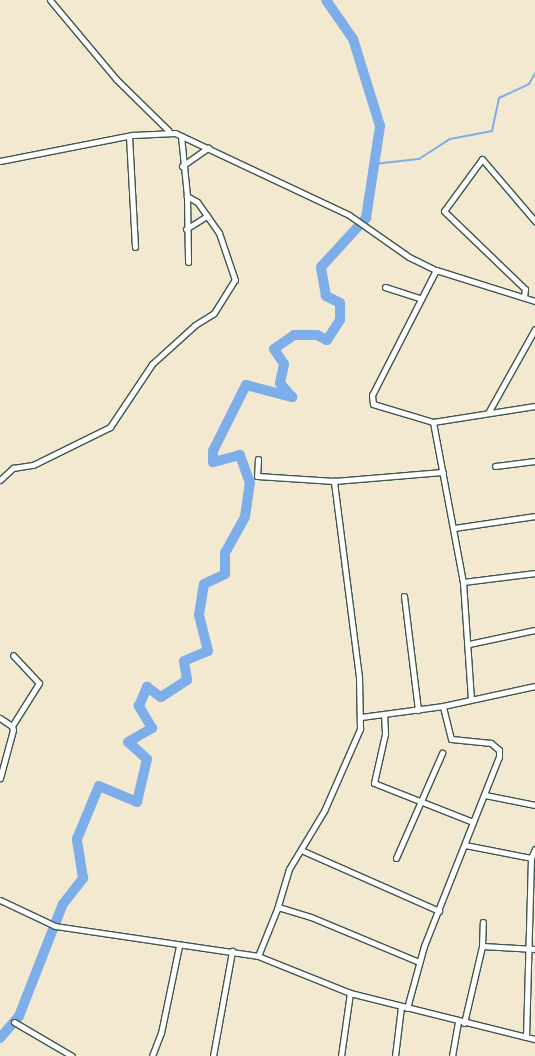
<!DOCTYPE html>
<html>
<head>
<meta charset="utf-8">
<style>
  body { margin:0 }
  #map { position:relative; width:535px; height:1056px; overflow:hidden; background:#f3e9d1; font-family:"Balsamiq Sans",sans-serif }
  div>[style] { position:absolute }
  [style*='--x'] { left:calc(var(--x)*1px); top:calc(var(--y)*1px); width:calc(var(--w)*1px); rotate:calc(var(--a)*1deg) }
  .stream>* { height:2px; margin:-1px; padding:0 1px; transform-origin:1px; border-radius:1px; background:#7eaee9 }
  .river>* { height:10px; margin:-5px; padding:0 5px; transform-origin:5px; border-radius:5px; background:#7eaee9 }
  .roads { filter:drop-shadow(1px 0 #3f574c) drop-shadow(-1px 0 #3f574c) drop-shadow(0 1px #3f574c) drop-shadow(0 -1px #3f574c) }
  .street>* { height:5px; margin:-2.5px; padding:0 2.5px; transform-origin:2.5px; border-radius:2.5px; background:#fff }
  span { translate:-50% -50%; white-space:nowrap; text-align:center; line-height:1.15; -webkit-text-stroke:4.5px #fbf7ec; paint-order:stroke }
</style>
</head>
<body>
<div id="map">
  <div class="stream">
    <div style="--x:374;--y:164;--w:45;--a:-6.3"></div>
    <div style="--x:419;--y:159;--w:37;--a:-33"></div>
    <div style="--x:450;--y:139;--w:43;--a:-10.8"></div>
    <div style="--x:492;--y:131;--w:34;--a:-78"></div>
    <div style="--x:499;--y:98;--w:33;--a:-25"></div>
    <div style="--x:529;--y:84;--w:13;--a:-61"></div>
  </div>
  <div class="river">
    <div style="--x:0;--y:1038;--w:29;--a:-49"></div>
    <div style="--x:19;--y:1016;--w:120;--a:-68.6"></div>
    <div style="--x:63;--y:904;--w:33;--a:-52"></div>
    <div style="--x:83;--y:878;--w:39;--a:-99"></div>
    <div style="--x:77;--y:839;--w:57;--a:-67.5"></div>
    <div style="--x:99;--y:786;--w:41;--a:22.8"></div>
    <div style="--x:137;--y:802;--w:44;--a:-76.9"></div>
    <div style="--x:147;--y:759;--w:25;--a:-138"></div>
    <div style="--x:128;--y:742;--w:28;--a:-30"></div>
    <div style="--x:152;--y:728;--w:26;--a:-121"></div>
    <div style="--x:139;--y:706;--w:21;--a:-67"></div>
    <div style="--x:147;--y:687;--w:17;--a:36"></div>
    <div style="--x:161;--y:697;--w:31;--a:-33"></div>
    <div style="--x:187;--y:680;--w:19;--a:-99"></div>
    <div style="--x:184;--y:661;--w:26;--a:-23"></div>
    <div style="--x:208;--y:651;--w:37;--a:-104"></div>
    <div style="--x:199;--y:615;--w:31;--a:-81"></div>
    <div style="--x:204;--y:584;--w:23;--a:-25"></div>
    <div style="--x:225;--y:574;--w:21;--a:-90"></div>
    <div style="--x:225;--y:553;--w:41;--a:-60.9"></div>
    <div style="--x:245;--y:517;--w:34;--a:-82"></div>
    <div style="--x:250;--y:483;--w:30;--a:-110"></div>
    <div style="--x:240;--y:455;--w:28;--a:165"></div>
    <div style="--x:213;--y:462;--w:11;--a:-90"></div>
    <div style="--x:213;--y:451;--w:74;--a:-63.4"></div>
    <div style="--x:246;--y:385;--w:48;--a:14.6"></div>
    <div style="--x:292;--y:397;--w:18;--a:-131"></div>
    <div style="--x:280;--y:383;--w:19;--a:-78"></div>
    <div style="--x:284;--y:364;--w:18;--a:-124"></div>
    <div style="--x:274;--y:349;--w:24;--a:-35"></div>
    <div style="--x:294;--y:335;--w:23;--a:0"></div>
    <div style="--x:317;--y:335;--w:11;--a:27"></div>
    <div style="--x:327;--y:340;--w:24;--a:-57"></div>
    <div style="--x:340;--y:320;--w:17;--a:-90"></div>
    <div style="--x:340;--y:303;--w:16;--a:-153"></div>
    <div style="--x:326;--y:296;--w:29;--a:-100"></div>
    <div style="--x:321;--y:267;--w:67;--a:-47.4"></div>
    <div style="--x:366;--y:218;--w:93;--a:-81.3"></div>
    <div style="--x:380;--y:126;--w:91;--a:-107.2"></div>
    <div style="--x:353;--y:39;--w:47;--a:-124.7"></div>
  </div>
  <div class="roads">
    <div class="street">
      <div style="--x:50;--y:0;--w:103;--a:50.1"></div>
      <div style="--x:116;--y:79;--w:74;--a:44.5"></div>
      <div style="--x:129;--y:136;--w:111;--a:86.9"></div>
      <div style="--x:0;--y:161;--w:136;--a:-11.1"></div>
      <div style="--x:133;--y:135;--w:42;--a:-2.7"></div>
      <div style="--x:175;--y:133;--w:192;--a:25.2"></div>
      <div style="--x:349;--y:215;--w:73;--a:35"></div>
      <div style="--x:409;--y:257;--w:30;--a:26"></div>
      <div style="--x:436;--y:270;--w:104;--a:17.4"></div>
      <div style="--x:182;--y:166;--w:32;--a:-35"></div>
      <div style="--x:187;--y:196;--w:66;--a:89.1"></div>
      <div style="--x:186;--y:229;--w:25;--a:-32"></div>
      <div style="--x:436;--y:270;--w:140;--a:117.1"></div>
      <div style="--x:372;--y:395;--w:9;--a:84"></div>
      <div style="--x:373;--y:404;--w:63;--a:16.7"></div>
      <div style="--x:433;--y:422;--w:103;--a:-8.9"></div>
      <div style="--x:385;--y:287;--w:38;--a:18"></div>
      <div style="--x:524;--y:297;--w:8;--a:-83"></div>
      <div style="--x:525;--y:289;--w:112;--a:-136.1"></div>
      <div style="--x:444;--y:211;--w:64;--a:-53.8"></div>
      <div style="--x:482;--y:159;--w:82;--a:49.5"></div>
      <div style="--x:488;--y:413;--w:96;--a:-60.8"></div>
      <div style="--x:433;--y:422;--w:163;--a:79.4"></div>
      <div style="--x:463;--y:582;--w:117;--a:86.1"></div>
      <div style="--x:258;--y:459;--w:17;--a:93"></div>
      <div style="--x:257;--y:476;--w:77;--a:3.7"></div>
      <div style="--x:495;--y:466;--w:40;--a:-7.1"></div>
      <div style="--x:0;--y:480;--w:18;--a:-43"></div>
      <div style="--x:13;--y:468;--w:20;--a:-9"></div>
      <div style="--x:33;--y:465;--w:86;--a:-26.3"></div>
      <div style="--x:110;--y:427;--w:76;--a:-56.3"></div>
      <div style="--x:152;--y:364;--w:58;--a:-42.2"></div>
      <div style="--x:195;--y:325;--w:22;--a:-32"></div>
      <div style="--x:214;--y:313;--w:39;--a:-58"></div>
      <div style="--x:235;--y:280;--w:50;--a:-108.8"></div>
      <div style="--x:219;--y:233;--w:38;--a:-125"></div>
      <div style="--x:197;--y:202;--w:12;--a:-149"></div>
      <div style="--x:187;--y:196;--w:60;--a:-95.7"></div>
      <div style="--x:454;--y:528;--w:82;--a:-8.4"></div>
      <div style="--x:463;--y:582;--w:73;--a:-7.1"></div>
      <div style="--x:404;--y:596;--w:115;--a:83"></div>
      <div style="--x:469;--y:644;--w:67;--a:-12"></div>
      <div style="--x:384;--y:714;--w:20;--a:87"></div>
      <div style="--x:385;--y:734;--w:50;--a:102.7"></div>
      <div style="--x:374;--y:783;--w:106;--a:21.5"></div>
      <div style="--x:361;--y:717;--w:83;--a:-7.6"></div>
      <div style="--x:443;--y:706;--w:94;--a:-12.3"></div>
      <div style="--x:0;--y:718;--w:14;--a:34"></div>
      <div style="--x:12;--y:726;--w:4;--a:76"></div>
      <div style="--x:13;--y:730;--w:50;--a:105.2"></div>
      <div style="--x:12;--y:726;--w:51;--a:-57.9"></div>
      <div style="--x:39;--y:683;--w:38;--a:-133"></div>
      <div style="--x:485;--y:795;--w:51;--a:11.3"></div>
      <div style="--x:465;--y:845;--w:67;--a:11.1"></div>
      <div style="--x:301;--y:850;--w:151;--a:23.8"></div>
      <div style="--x:396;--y:858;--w:115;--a:-66.3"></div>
      <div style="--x:0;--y:900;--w:61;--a:25.3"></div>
      <div style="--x:55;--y:926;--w:205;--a:8.4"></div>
      <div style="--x:258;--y:956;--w:99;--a:21.9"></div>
      <div style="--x:350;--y:993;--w:191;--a:14"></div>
      <div style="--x:278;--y:907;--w:34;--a:17"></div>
      <div style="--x:311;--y:917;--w:117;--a:22.6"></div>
      <div style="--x:482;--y:946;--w:53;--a:3.2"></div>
      <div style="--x:258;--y:956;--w:51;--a:-68"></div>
      <div style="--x:277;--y:909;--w:42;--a:-73.3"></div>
      <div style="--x:289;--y:869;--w:68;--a:-58.9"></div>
      <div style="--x:324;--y:811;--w:90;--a:-66.3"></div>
      <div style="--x:360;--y:729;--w:52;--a:-91.1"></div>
      <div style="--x:359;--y:677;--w:198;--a:-97.3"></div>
      <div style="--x:334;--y:481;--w:109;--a:-4.7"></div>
      <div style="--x:407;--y:1008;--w:64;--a:-74.7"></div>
      <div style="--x:424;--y:946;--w:203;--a:-68.4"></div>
      <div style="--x:499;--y:757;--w:7;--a:-90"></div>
      <div style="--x:499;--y:750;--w:11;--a:-139"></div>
      <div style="--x:491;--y:743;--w:40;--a:-174.3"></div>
      <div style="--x:451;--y:739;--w:34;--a:-104"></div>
      <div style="--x:14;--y:1022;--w:67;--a:30.4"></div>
      <div style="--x:464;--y:1023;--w:79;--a:-76.8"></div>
      <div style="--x:482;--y:946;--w:24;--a:-88"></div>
      <div style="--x:526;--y:1037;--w:179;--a:-88.4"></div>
      <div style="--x:531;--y:858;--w:10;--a:-66"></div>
      <div style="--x:152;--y:1056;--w:25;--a:-69"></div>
      <div style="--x:161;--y:1033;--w:89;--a:-78.3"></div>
      <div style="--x:213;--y:1056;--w:107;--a:-79.7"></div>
      <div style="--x:341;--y:1056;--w:64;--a:-81.9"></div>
      <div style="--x:395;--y:1056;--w:49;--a:-83"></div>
      <div style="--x:452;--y:1056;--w:36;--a:-80"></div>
    </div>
  </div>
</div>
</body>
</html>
